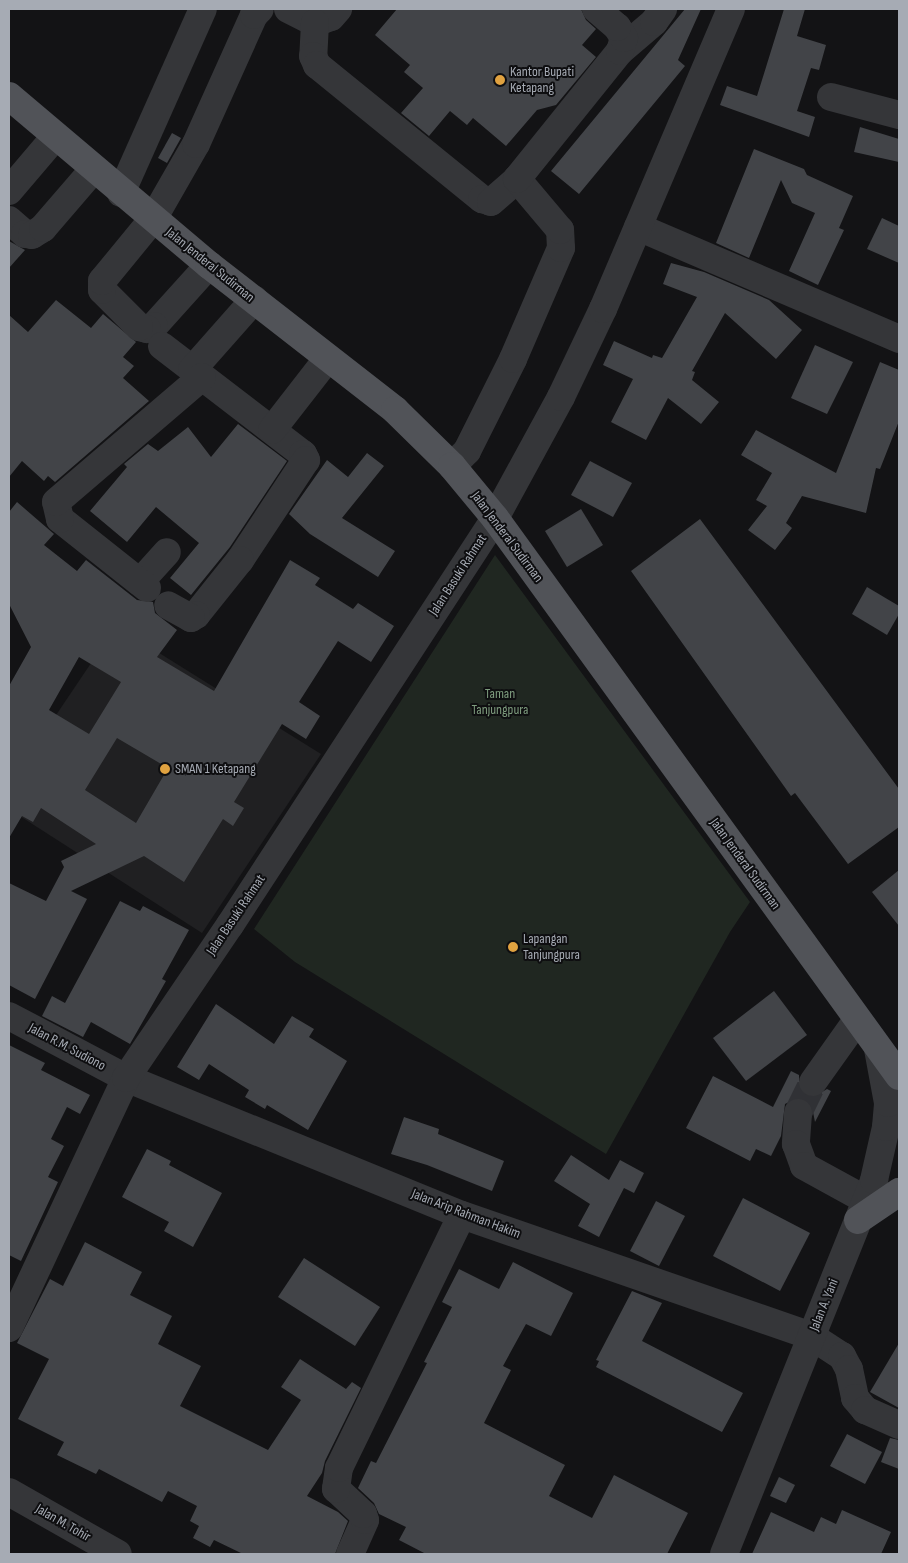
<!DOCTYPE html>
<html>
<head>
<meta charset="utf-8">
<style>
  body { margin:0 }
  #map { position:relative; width:908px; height:1563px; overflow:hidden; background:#131315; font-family:"Sofia Sans Condensed",sans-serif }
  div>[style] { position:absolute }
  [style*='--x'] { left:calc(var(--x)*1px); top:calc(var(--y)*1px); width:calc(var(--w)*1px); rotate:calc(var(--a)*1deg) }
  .built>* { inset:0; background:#202022 }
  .green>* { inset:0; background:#202721 }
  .building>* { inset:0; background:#424448 }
  .minor-tunnel>* { height:28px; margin-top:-14px; transform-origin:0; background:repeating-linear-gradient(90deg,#303135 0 28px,transparent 0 42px) }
  .minor>* { height:28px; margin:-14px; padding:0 14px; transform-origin:14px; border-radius:14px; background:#353639 }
  .major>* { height:28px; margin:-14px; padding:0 14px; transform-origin:14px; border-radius:14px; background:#515358 }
  .dots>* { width:14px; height:14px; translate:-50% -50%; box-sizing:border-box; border:2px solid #0e0e10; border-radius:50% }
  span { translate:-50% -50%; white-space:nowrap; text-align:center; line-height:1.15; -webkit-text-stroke:4px #0e0e10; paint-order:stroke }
  .poi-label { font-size:14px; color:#a6abb4 }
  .left { translate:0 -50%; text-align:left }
  .street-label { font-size:14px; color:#a6abb4 }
  .park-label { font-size:14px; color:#7f9d7f }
  .frame { position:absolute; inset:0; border:10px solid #a6abb4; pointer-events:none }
</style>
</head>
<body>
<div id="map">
  <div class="built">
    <div style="clip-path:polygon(116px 626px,321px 754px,202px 933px,9px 809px,9px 785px)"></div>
  </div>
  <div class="green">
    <div style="clip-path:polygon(495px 555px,750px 902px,730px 932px,606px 1154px,295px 962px,254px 929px)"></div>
  </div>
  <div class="building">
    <div style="clip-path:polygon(397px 9px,581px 9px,586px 20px,596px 29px,582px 45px,596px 57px,556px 105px,537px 110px,506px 146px,473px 118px,467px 125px,450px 111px,429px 136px,401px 113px,423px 88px,404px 72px,410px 65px,375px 35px)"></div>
    <div style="clip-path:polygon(685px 9px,701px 9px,678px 60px,685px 66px,579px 194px,551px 171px)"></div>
    <div style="clip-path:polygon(784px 9px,805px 9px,797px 36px,826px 45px,819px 70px,811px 68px,797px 111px,815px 117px,809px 137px,720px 105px,727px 86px,757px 96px)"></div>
    <div style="clip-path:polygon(860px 127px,899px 139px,899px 162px,854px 152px)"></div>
    <div style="clip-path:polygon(172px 133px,181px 138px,167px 163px,158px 158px)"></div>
    <div style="clip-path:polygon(754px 149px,804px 169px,807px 175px,853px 196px,839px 228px,844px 230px,818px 285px,789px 271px,815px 213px,792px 203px,781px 180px,749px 258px,716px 243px)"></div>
    <div style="clip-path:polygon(882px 218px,899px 226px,899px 263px,867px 249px)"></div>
    <div style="clip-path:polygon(9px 241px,25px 250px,9px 268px)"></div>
    <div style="clip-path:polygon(671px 263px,704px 272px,769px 300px,802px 330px,776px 359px,725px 313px,692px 371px,695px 372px,692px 380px,719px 402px,701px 424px,668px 398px,646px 440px,611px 422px,633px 379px,603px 365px,614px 341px,652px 358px,653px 355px,662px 358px,697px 297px,663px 284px)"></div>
    <div style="clip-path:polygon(56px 300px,91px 328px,103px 314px,136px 342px,123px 357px,134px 366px,123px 378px,149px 401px,55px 482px,48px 476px,44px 481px,22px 461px,9px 477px,9px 315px,28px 332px)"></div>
    <div style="clip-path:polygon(815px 345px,853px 362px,827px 414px,791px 398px)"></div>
    <div style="clip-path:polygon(880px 362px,899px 370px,899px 421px,880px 469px,876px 468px,866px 513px,802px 496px,786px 523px,792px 528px,775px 550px,748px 530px,767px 506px,756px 500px,772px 473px,741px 455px,756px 430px,836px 473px)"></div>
    <div style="clip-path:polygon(238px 424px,287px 461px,230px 547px,191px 595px,170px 578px,199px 543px,156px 507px,127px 542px,90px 511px,127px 467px,124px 464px,148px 444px,158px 451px,188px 427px,211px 457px)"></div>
    <div style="clip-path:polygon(367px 453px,384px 466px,342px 518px,395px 551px,378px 577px,310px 534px,289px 514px,327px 460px,348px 477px)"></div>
    <div style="clip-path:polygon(590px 461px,632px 483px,613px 517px,571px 495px)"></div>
    <div style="clip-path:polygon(evenodd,17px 502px,54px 534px,44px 545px,77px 571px,86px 560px,137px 600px,153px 602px,155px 613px,177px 630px,157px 657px,214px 691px,290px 560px,320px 578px,315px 585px,353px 609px,358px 603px,394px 626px,371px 662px,338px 641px,299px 702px,320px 716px,306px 739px,282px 724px,234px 802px,244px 808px,233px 826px,223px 819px,184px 882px,144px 856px,71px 891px,87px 899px,35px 999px,9px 985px,9px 883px,46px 901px,64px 867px,61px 861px,96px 844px,41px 808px,33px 822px,22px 816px,9px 838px,9px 686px,31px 647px,9px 604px,9px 512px,17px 502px,79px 657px,121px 682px,89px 734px,49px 710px,79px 657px,17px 502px,117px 738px,168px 768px,136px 823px,85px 790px,117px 738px)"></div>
    <div style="clip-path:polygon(581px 509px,603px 545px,567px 567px,545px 531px)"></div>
    <div style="clip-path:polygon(700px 519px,899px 789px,899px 827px,848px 864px,795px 793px,791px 796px,631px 571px)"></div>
    <div style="clip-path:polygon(867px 587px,899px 606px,899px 614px,887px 635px,852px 614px)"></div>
    <div style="clip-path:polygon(899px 870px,899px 926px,872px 892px)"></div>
    <div style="clip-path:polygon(120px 901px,140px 911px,143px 906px,189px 930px,162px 979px,166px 981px,130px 1044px,91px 1022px,83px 1037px,42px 1016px,52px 996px,65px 1003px)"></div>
    <div style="clip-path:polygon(774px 991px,807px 1035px,746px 1081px,713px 1038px)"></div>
    <div style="clip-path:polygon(216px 1004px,274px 1044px,292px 1016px,314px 1029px,309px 1037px,347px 1061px,308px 1130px,267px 1105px,265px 1109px,245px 1097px,249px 1090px,209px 1064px,199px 1080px,177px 1067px)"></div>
    <div style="clip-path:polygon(9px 1045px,45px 1063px,41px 1070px,90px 1095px,80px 1114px,67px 1107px,51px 1139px,64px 1146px,48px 1177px,58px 1182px,21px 1261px,9px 1255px)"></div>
    <div style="clip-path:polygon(791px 1071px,799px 1075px,799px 1088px,804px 1095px,812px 1098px,827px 1089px,831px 1091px,815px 1122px,812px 1107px,806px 1100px,799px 1097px,785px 1104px,781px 1136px,771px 1156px,756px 1149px,750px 1161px,686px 1128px,713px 1076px,773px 1107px)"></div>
    <div style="clip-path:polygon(404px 1117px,439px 1129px,438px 1134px,504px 1161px,492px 1191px,427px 1165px,391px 1154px)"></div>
    <div style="clip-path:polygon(147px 1149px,171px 1161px,169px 1165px,222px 1193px,193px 1247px,164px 1231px,169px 1222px,122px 1197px)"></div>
    <div style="clip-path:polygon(571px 1155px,609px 1180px,620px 1160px,644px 1173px,634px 1193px,624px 1188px,599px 1237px,578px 1226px,590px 1204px,554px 1181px)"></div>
    <div style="clip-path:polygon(743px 1198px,810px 1233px,780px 1291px,713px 1256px)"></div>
    <div style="clip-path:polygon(656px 1201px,685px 1216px,659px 1266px,630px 1251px)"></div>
    <div style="clip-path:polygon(85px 1242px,142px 1272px,130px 1295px,172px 1316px,158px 1344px,201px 1366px,180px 1406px,268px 1450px,301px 1400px,281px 1387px,300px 1359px,346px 1389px,352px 1382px,361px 1388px,325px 1461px,322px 1473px,307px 1496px,338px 1512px,348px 1521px,335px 1554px,243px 1554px,214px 1540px,210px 1547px,193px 1538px,199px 1526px,190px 1521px,197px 1506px,168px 1491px,162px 1502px,99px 1469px,96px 1474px,57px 1455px,64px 1442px,18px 1419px,49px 1359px,17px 1343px,50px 1279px,63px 1286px)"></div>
    <div style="clip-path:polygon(304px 1258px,380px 1307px,355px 1346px,278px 1297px)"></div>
    <div style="clip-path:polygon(513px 1262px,573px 1293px,551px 1336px,526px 1324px,503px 1366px,511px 1370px,484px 1423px,565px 1465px,549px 1496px,592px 1518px,614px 1475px,688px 1513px,667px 1554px,426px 1554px,399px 1540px,406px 1527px,379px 1514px,374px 1503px,358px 1488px,371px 1461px,376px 1463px,427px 1363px,424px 1362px,452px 1307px,442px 1302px,459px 1269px,499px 1289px)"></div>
    <div style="clip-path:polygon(632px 1291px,662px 1303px,642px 1341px,743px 1393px,722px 1432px,596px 1367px,599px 1361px,596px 1360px)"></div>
    <div style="clip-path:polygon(899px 1343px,899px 1408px,870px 1392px)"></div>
    <div style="clip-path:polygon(847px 1434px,882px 1452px,865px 1484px,830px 1466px)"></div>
    <div style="clip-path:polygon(890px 1438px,899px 1440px,899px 1469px,881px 1462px)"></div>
    <div style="clip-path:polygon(779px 1477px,795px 1485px,786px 1503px,770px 1496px)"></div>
    <div style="clip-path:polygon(842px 1510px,891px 1532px,881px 1554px,752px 1554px,771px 1512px,814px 1532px,821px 1517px,836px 1524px)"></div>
  </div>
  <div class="minor-tunnel">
    <div style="--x:798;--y:1113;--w:34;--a:-64"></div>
  </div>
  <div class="minor">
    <div style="--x:288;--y:9;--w:30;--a:27"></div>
    <div style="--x:315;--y:23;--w:17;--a:-21"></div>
    <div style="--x:331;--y:17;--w:11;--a:-49"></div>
    <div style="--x:315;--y:23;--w:33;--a:93"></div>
    <div style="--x:313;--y:56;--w:10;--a:66"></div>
    <div style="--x:317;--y:65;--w:213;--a:39.1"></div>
    <div style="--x:482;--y:199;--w:9;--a:18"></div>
    <div style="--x:491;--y:202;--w:35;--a:-41"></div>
    <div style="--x:620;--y:51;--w:45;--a:-40.5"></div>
    <div style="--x:654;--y:22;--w:16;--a:-55"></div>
    <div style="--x:831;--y:97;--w:70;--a:14.8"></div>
    <div style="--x:9;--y:191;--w:71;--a:-49.6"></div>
    <div style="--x:121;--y:193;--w:201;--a:-66"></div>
    <div style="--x:9;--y:220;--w:21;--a:41"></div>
    <div style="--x:25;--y:234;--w:7;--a:8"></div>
    <div style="--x:32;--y:235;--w:13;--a:-32"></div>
    <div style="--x:43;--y:228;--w:77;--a:-49.2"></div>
    <div style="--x:638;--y:227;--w:284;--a:23.2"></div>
    <div style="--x:209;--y:265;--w:82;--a:132"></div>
    <div style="--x:154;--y:326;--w:8;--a:157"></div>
    <div style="--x:147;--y:329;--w:8;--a:-166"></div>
    <div style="--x:139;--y:327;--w:52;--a:-135"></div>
    <div style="--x:102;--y:290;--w:9;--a:-90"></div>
    <div style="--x:102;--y:281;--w:80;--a:-50.6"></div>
    <div style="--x:153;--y:219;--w:86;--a:-60.2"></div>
    <div style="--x:196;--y:144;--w:141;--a:-65.8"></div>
    <div style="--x:254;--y:15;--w:8;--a:-45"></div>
    <div style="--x:162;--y:346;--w:178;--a:37.5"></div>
    <div style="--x:303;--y:454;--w:7;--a:63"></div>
    <div style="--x:306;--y:460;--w:120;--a:123.4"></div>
    <div style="--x:240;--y:560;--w:70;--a:128.7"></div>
    <div style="--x:196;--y:615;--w:6;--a:149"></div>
    <div style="--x:191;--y:618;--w:26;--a:-151"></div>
    <div style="--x:192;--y:370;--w:94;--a:-48.5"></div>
    <div style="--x:272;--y:430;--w:91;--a:-52.1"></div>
    <div style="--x:452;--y:466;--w:21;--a:-45"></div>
    <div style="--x:467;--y:451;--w:103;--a:-63.4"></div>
    <div style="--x:513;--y:359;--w:121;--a:-66.6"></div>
    <div style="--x:561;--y:248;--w:18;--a:-93"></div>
    <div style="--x:560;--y:230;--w:67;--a:-130.1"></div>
    <div style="--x:517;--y:179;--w:164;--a:-51.2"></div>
    <div style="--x:620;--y:51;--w:14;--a:-73"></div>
    <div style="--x:624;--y:38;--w:13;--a:-122"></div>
    <div style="--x:617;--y:27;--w:28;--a:-139"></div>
    <div style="--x:140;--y:582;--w:40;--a:-48"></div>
    <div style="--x:147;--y:588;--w:111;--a:-141.6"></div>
    <div style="--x:60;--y:519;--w:17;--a:-103"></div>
    <div style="--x:56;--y:502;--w:192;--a:-40.6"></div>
    <div style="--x:9;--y:1016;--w:132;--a:27.9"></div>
    <div style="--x:126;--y:1078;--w:363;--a:22.2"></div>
    <div style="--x:462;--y:1215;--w:369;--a:19.1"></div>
    <div style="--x:811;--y:1336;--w:37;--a:33"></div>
    <div style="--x:842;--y:1356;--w:15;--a:62"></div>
    <div style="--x:849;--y:1369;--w:30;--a:78"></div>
    <div style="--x:855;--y:1398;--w:16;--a:50"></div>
    <div style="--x:865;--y:1410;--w:37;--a:24"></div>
    <div style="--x:813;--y:1082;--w:76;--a:-54.6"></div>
    <div style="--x:798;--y:1113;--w:31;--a:94"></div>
    <div style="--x:796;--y:1144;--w:23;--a:70"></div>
    <div style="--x:804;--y:1166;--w:71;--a:28.7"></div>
    <div style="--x:9;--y:1328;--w:276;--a:-64.9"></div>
    <div style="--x:126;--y:1078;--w:185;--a:-55.8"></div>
    <div style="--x:230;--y:925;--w:486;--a:-56.9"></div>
    <div style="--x:495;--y:518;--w:138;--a:-61.4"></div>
    <div style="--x:561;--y:397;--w:98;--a:-64.5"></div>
    <div style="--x:603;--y:309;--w:326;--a:-66.9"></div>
    <div style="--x:9;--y:1492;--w:125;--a:29.6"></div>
    <div style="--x:350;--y:1554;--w:37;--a:-66"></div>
    <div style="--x:365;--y:1520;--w:6;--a:-108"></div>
    <div style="--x:363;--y:1514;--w:37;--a:-137"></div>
    <div style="--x:336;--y:1489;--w:21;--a:-82"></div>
    <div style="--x:339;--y:1468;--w:281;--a:-64.1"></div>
    <div style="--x:724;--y:1554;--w:403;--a:-68.1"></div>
    <div style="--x:874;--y:1180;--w:54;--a:-77.2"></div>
    <div style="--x:886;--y:1127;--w:24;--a:-85"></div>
    <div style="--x:888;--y:1103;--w:55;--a:-100.5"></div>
  </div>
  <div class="major">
    <div style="--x:9;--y:96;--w:262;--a:40.2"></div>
    <div style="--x:209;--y:265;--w:236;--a:37.9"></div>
    <div style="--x:395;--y:410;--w:80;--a:44.5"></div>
    <div style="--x:452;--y:466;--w:67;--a:50.4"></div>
    <div style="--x:495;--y:518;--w:689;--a:54.09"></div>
    <div style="--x:858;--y:1220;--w:50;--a:-34.3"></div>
  </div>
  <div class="dots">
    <div style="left:500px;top:80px;background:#e0a240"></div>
    <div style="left:165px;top:769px;background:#e0a240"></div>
    <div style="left:513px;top:947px;background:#e0a240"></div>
  </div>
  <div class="poi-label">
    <span class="left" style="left:510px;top:80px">Kantor Bupati<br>Ketapang</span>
    <span class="left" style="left:175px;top:769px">SMAN 1 Ketapang</span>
    <span class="left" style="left:523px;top:947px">Lapangan<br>Tanjungpura</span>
  </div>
  <div class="street-label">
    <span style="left:210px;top:265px;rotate:39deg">Jalan Jenderal Sudirman</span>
    <span style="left:507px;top:537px;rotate:53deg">Jalan Jenderal Sudirman</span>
    <span style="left:458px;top:575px;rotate:-57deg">Jalan Basuki Rahmat</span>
    <span style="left:745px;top:864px;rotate:54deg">Jalan Jenderal Sudirman</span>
    <span style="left:236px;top:915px;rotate:-56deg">Jalan Basuki Rahmat</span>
    <span style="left:67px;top:1047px;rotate:28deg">Jalan R.M. Sudiono</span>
    <span style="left:466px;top:1214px;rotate:21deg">Jalan Arip Rahman Hakim</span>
    <span style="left:824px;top:1305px;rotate:-68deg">Jalan A. Yani</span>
    <span style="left:63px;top:1523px;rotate:30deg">Jalan M. Tohir</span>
  </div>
  <div class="park-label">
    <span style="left:500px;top:702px">Taman<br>Tanjungpura</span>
  </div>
  <div class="frame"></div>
</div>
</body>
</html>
